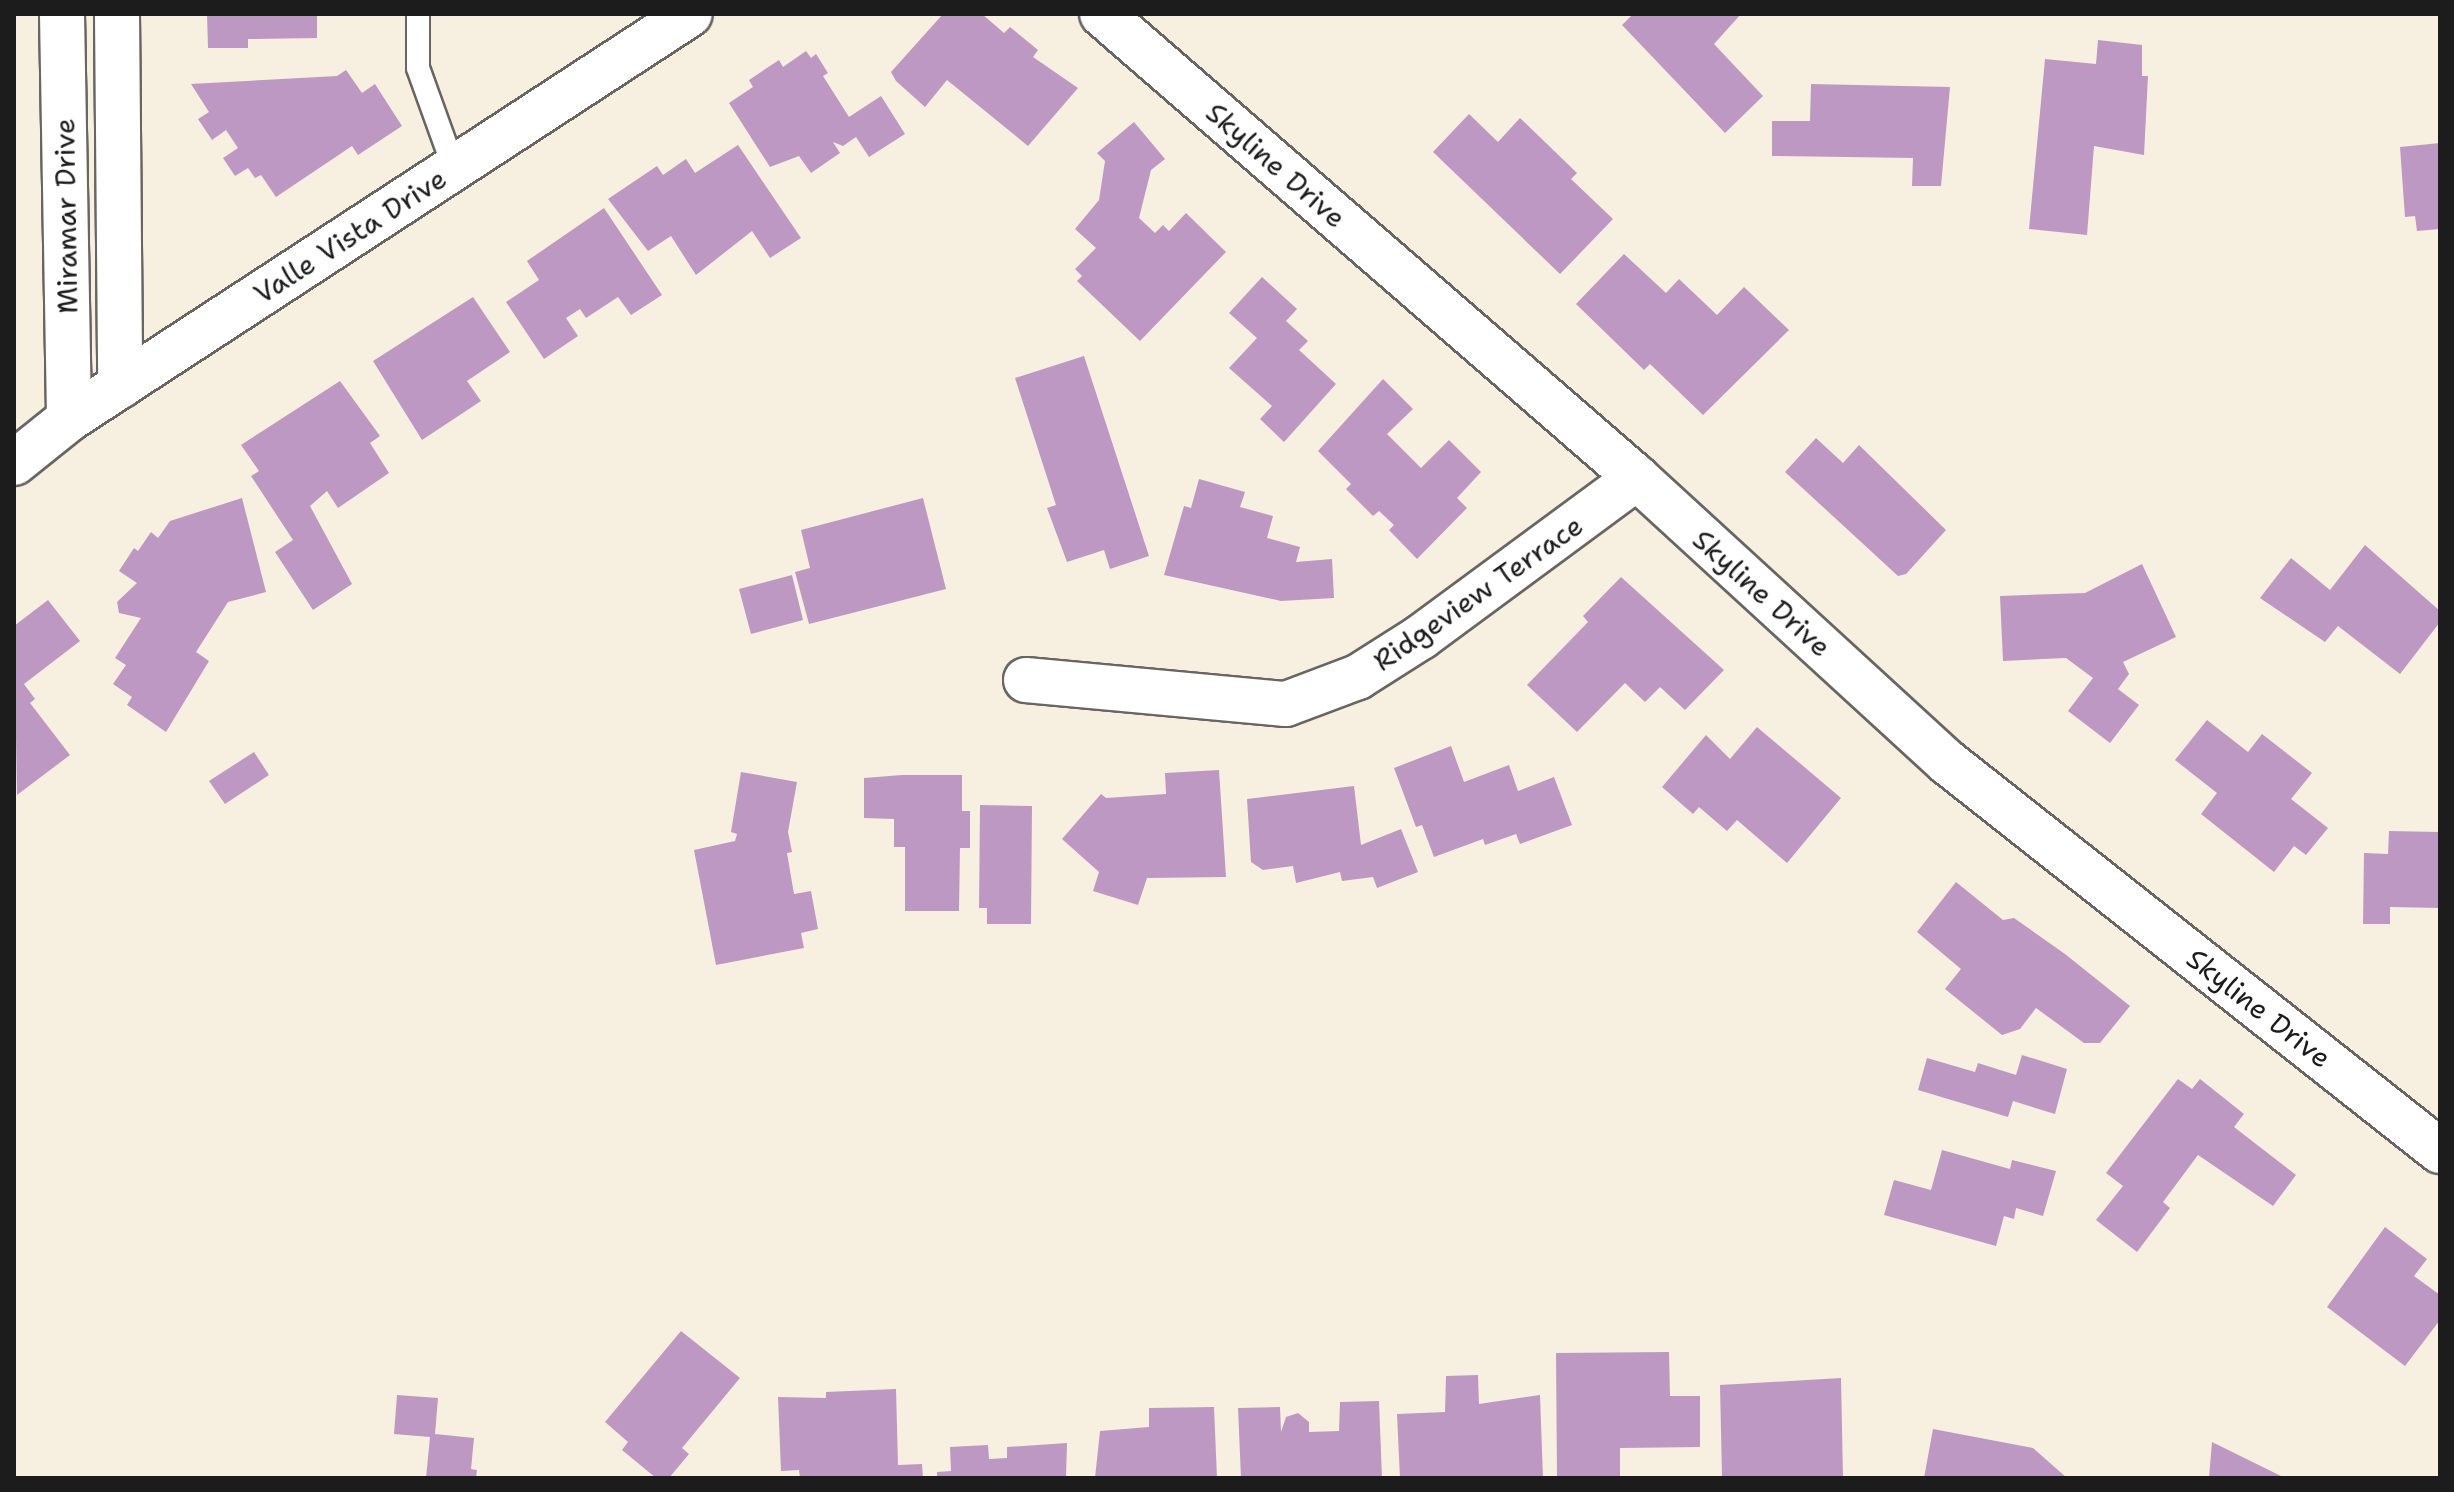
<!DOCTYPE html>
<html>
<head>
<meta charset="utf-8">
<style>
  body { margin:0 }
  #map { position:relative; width:2454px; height:1492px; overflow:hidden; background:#f7f0e0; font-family:"Shantell Sans",sans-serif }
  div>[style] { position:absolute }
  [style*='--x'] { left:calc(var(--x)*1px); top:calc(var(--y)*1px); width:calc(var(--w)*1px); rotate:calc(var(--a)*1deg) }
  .building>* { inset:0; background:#bd98c3 }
  .roads { filter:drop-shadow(2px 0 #696661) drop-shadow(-2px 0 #696661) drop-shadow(0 2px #696661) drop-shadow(0 -2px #696661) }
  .service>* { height:22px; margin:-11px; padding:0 11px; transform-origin:11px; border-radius:11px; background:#fff }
  .minor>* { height:44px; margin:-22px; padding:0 22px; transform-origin:22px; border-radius:22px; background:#fff }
  .tertiary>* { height:44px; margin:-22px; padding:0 22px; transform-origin:22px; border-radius:22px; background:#fff }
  span { translate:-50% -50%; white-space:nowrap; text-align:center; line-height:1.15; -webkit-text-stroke:6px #fff; paint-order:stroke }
  .street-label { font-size:28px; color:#1c1c1c }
  .frame { position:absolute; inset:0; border:16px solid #1c1c1c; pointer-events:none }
</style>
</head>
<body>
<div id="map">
  <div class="building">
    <div style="clip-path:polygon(207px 14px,317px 14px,317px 38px,248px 39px,248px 48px,208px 48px)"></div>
    <div style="clip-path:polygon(943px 14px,982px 14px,1004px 33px,1010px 27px,1038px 50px,1033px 57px,1078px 88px,1028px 146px,947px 80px,925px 107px,896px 81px,891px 72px)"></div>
    <div style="clip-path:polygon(1633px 14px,1741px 14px,1714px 44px,1763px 96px,1725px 133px,1622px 25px)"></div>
    <div style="clip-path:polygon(2098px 40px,2142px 45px,2142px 76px,2148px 76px,2144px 155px,2094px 146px,2087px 235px,2029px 229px,2045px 59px,2096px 64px)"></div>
    <div style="clip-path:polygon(806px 51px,811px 58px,816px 54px,828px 73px,823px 76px,849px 117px,881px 96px,905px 134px,869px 157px,856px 137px,843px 146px,833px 142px,840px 153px,811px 173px,799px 156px,770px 167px,729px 103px,753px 87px,749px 80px,779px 60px,783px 67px)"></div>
    <div style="clip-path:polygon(346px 70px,362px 93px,375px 84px,402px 126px,358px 155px,352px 146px,276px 197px,261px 175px,255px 178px,248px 168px,235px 176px,223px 158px,238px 148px,226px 130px,212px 140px,198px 119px,209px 112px,191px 84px,337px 76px)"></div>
    <div style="clip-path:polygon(1811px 84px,1950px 87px,1941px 186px,1912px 186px,1913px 158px,1772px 156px,1772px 121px,1810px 121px)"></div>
    <div style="clip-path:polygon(1469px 114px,1498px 142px,1520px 118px,1577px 173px,1571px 179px,1613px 219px,1560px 274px,1433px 152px)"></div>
    <div style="clip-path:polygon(1134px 122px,1165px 159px,1151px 170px,1139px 218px,1155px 233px,1163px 225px,1169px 231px,1186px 213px,1226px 252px,1140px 341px,1077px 281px,1082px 276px,1075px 269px,1096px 248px,1075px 229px,1099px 200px,1105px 161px,1097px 153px)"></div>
    <div style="clip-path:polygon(2440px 143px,2440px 229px,2417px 231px,2415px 216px,2405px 217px,2400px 147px)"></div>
    <div style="clip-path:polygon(738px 145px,801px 238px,770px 258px,752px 231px,696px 275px,671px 236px,648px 251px,608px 199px,657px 166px,663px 175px,686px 159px,695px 173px)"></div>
    <div style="clip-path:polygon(604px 208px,662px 295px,631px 315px,618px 297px,586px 318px,580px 309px,566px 318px,578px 336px,544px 359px,506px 302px,539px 280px,527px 261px)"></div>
    <div style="clip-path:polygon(1624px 254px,1666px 293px,1679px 279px,1717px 315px,1744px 287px,1789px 330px,1703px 415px,1650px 364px,1644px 370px,1576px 304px)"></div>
    <div style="clip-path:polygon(1262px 277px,1297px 309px,1286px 321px,1308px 341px,1299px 350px,1336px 384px,1284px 442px,1260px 419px,1272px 406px,1229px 368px,1257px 338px,1229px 313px)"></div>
    <div style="clip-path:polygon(473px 297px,510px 352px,467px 381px,481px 401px,422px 440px,373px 361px)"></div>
    <div style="clip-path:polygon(1084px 356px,1149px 556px,1110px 569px,1104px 550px,1067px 562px,1047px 508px,1056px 505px,1015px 378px)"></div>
    <div style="clip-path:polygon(1383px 379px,1413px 409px,1387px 434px,1421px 468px,1449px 440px,1481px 472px,1457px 498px,1467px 508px,1417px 559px,1389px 530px,1394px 525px,1379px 511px,1373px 516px,1346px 489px,1351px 484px,1318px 451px)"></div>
    <div style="clip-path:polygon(340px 381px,380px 436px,370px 443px,389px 473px,338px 508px,327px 491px,310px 506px,352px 584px,313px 610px,275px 552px,293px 540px,251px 476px,259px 471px,241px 445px)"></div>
    <div style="clip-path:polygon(1816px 438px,1843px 463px,1859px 445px,1946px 530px,1906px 574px,1898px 576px,1785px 472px)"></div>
    <div style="clip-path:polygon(1199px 479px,1245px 492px,1240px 507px,1273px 516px,1267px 538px,1300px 547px,1296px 562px,1332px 559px,1334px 598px,1281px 601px,1164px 575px,1184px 506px,1191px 508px)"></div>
    <div style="clip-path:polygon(242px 498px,266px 592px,228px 602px,196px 652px,209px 661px,166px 732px,127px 705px,132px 697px,113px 684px,126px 665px,115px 658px,141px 618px,119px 613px,117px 602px,137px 583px,119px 571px,134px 548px,138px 551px,151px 532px,158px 538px,170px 521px)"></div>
    <div style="clip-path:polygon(923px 498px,946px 589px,809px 624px,795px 572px,810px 568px,801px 530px)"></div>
    <div style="clip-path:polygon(2365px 545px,2440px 611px,2440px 622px,2400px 674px,2338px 626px,2325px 642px,2260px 598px,2291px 558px,2330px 590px)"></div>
    <div style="clip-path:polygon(2142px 564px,2176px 637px,2123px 662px,2129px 674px,2118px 689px,2139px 705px,2110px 743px,2068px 711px,2093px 678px,2066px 658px,2003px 661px,2000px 596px,2085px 593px)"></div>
    <div style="clip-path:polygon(792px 575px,803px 620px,751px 634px,739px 589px)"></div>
    <div style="clip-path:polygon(1621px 577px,1724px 670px,1685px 710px,1660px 687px,1645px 702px,1625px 683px,1577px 732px,1527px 685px,1588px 622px,1583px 616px)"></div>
    <div style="clip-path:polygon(48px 600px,80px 641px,24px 684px,35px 699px,30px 703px,70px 755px,17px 795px,14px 626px)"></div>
    <div style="clip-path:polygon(2207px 720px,2248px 752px,2262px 734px,2312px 773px,2291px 799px,2328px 828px,2306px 855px,2294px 846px,2274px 872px,2201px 814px,2217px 793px,2175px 760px)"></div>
    <div style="clip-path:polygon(1757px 727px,1841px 798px,1787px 863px,1737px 820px,1727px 831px,1699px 807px,1693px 814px,1662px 787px,1706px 735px,1730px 759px)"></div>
    <div style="clip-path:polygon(1451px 746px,1464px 782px,1509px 765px,1518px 791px,1554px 777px,1572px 825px,1520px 844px,1516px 834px,1485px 845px,1483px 839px,1434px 857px,1422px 825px,1416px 827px,1394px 768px)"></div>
    <div style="clip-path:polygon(254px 752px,269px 775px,225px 804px,209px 781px)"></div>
    <div style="clip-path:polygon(1219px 770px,1226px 877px,1147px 878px,1138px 905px,1093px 891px,1099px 872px,1062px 839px,1101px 794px,1106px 798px,1166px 794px,1165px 773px)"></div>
    <div style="clip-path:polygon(741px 772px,797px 782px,788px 832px,792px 852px,787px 853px,794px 894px,811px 891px,818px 929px,801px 933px,804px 948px,716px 965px,694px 850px,735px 841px,737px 834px,731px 832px)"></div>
    <div style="clip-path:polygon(902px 775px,962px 775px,962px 811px,970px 811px,970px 848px,960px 848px,959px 911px,905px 911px,905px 847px,894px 847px,894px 819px,864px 818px,864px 778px)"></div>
    <div style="clip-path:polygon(1354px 786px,1361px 845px,1401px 829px,1418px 872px,1377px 888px,1373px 877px,1342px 881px,1340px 872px,1296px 883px,1293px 866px,1263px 870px,1251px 862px,1247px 799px)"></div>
    <div style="clip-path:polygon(980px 805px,1032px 806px,1031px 924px,987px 924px,987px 908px,979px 908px)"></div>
    <div style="clip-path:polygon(2389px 831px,2440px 832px,2440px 908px,2390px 907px,2390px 924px,2363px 924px,2364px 853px,2388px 854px)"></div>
    <div style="clip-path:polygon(1956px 882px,2003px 920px,2014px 918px,2065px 954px,2130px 1006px,2100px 1043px,2084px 1043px,2036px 1008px,2020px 1029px,2002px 1035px,1945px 989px,1961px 969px,1917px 932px)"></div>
    <div style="clip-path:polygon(2022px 1055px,2067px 1069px,2055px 1114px,2013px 1101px,2008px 1117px,1918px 1090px,1927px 1058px,1975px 1072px,1978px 1063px,2016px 1075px)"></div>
    <div style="clip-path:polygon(2178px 1079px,2192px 1089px,2200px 1079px,2244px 1114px,2234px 1127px,2296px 1175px,2273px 1206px,2198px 1155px,2163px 1202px,2170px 1208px,2137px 1252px,2096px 1220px,2123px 1186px,2106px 1173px)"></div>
    <div style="clip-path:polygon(1942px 1150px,2010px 1169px,2012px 1160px,2056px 1171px,2043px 1216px,2016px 1208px,2014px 1219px,2004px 1216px,1996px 1246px,1884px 1215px,1894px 1180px,1931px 1190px)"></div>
    <div style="clip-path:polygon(2385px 1227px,2427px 1259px,2414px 1276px,2440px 1295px,2440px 1320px,2405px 1366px,2327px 1307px)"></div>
    <div style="clip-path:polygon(681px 1331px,740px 1378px,682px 1448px,689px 1454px,669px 1478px,656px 1478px,622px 1450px,628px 1442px,605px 1422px)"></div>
    <div style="clip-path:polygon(1669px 1352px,1670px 1396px,1700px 1396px,1700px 1447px,1620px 1448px,1620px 1478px,1557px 1478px,1556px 1353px)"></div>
    <div style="clip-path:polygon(1478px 1375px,1479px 1404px,1540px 1395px,1543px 1478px,1400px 1478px,1397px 1414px,1445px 1412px,1446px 1376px)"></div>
    <div style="clip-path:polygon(1841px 1378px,1843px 1478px,1722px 1478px,1720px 1385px)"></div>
    <div style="clip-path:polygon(896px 1389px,898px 1465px,922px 1464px,923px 1478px,800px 1478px,799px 1470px,781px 1471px,778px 1397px,826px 1398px,826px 1392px)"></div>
    <div style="clip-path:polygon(397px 1395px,438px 1398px,435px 1434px,474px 1438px,471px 1469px,477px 1470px,476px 1478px,426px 1478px,430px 1437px,394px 1434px)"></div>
    <div style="clip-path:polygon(1379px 1401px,1382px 1478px,1241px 1478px,1238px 1408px,1280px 1407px,1281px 1432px,1286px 1417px,1298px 1413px,1309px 1422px,1309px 1432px,1339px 1431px,1340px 1402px)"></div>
    <div style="clip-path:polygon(1214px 1407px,1217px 1478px,1095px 1478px,1100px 1431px,1149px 1427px,1149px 1408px)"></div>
    <div style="clip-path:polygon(1933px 1429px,2033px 1448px,2067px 1478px,1924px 1478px)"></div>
    <div style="clip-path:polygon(2212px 1442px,2285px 1478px,2209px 1478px)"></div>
    <div style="clip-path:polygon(1067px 1443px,1066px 1478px,937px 1478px,937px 1472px,951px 1471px,950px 1447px,988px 1445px,989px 1459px,1007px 1458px,1007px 1447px)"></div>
  </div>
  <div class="roads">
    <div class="service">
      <div style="--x:418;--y:14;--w:54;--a:90"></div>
      <div style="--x:418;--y:68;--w:106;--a:70.2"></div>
    </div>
    <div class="minor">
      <div style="--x:62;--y:14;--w:405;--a:89"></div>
      <div style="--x:117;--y:14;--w:372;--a:89.5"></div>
      <div style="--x:14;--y:463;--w:70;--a:-38.7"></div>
      <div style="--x:69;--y:419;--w:741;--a:-33.11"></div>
      <div style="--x:1026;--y:680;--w:261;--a:5.3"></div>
      <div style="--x:1286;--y:704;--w:77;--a:-20.6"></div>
      <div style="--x:1358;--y:677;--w:75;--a:-32.4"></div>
      <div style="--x:1421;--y:637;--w:268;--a:-36.4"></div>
    </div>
    <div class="tertiary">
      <div style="--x:1102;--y:14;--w:708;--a:40.93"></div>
      <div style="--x:1637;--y:478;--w:420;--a:42.5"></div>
      <div style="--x:1947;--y:762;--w:628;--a:38.28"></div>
    </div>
  </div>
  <div class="street-label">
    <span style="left:1276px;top:165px;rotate:41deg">Skyline Drive</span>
    <span style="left:66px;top:216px;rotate:-91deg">Miramar Drive</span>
    <span style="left:350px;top:236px;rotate:-33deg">Valle Vista Drive</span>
    <span style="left:1478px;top:593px;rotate:-35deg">Ridgeview Terrace</span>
    <span style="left:1762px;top:593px;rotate:42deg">Skyline Drive</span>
    <span style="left:2259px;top:1008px;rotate:38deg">Skyline Drive</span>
  </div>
  <div class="frame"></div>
</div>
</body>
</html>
